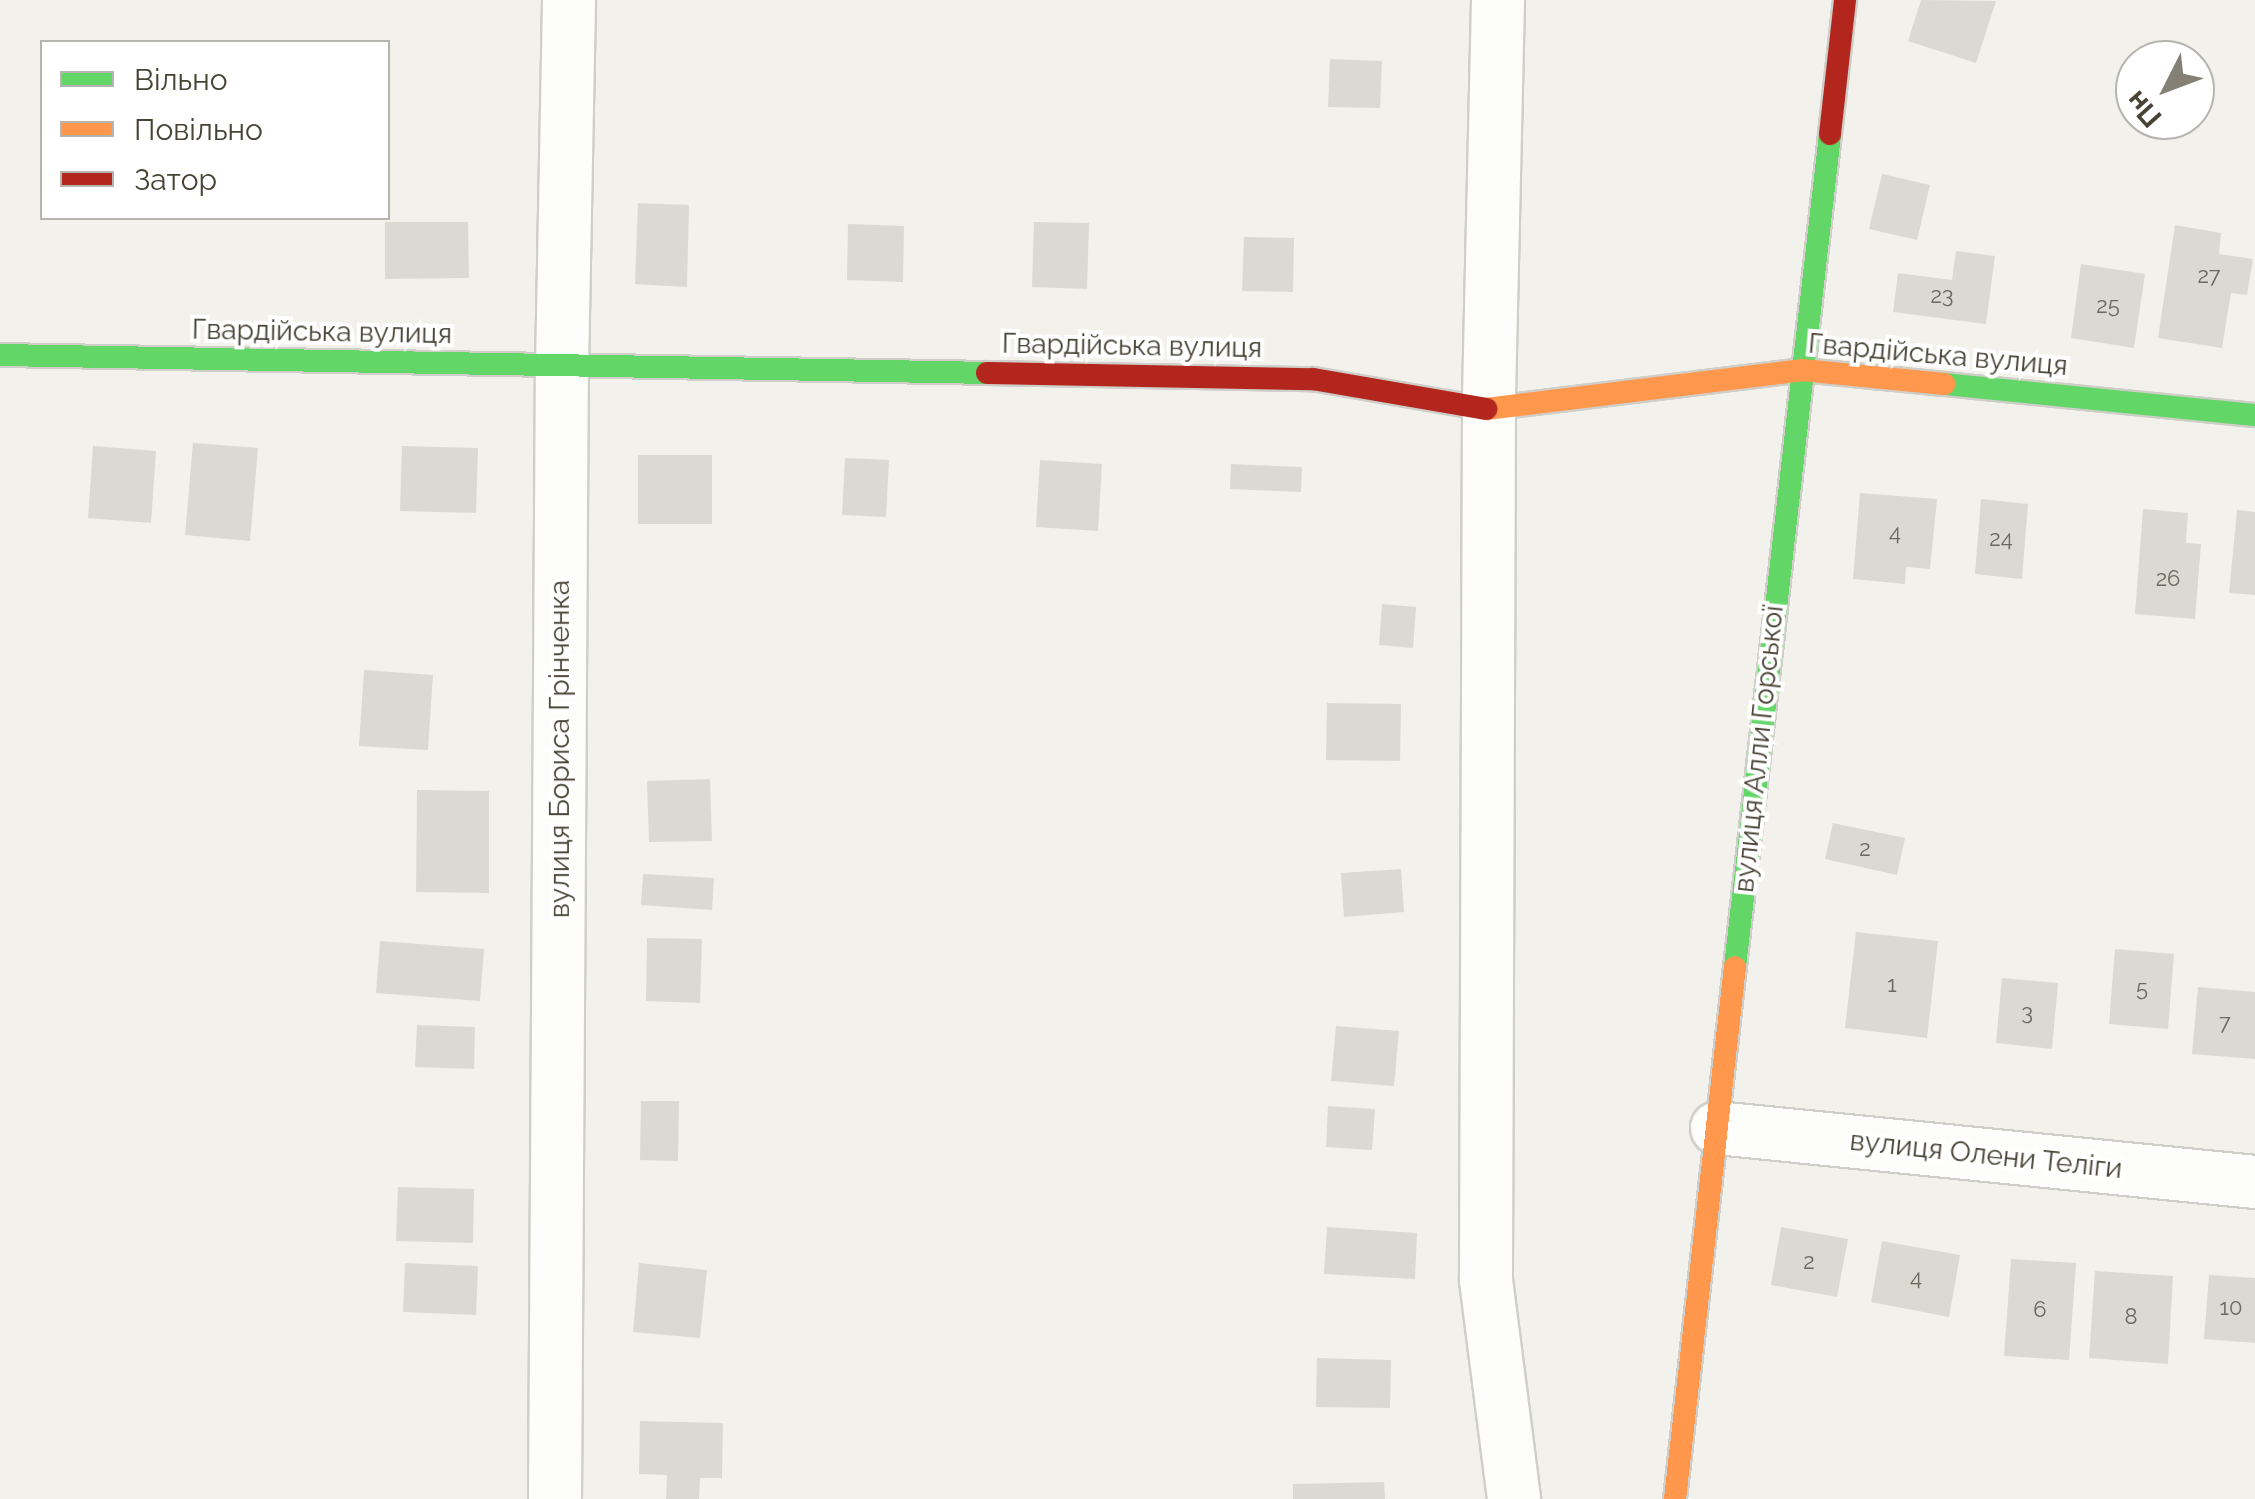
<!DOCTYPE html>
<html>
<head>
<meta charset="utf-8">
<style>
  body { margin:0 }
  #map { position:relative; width:2255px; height:1499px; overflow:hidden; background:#f2f1eb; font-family:Raleway,sans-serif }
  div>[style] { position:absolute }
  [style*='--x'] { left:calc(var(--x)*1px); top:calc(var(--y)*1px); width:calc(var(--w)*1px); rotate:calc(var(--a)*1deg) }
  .building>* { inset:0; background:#dcd9d3 }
  .roads { filter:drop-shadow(2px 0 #d0cec8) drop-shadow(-2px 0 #d0cec8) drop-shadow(0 2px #d0cec8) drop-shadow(0 -2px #d0cec8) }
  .street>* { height:52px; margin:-26px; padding:0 26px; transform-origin:26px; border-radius:26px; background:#fdfdfc }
  .fast>* { height:22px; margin:-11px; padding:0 11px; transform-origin:11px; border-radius:11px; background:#63d668 }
  .slow>* { height:22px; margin:-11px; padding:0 11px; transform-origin:11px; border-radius:11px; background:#ff974d }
  .jam>* { height:22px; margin:-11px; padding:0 11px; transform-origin:11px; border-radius:11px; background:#b3261e }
  span { translate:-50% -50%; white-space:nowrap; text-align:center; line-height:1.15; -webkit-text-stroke:8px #fff; paint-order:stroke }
  .number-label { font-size:22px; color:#6e695e }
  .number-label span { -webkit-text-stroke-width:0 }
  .street-label { font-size:28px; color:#494336 }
  .legend { position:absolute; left:40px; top:40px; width:350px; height:180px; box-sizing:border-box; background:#fff; border:2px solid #b6b4af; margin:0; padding:12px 18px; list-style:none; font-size:30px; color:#494336 }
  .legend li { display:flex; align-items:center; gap:20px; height:50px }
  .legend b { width:50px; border:2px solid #b6b4af }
  .north { position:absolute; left:2115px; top:40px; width:100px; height:100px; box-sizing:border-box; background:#fff; border:2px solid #b6b4af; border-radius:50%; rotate:228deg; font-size:28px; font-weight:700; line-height:40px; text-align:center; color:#494336 }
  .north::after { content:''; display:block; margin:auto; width:35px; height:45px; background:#848075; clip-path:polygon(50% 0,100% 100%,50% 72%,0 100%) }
</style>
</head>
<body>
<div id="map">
  <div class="building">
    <div style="clip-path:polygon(1921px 0,1996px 1px,1976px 63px,1908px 41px)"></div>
    <div style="clip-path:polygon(1330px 59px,1382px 61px,1380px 108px,1328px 107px)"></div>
    <div style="clip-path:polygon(1882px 174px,1930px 185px,1917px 240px,1869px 229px)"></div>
    <div style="clip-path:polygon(638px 203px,689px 205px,687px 287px,635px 284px)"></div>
    <div style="clip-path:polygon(385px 222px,468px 222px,469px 278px,385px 279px)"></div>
    <div style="clip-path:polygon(1034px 222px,1089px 223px,1087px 289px,1032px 287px)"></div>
    <div style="clip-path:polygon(848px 224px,904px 226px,903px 282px,847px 280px)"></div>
    <div style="clip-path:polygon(2175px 225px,2221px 233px,2219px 254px,2253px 259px,2247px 295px,2231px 293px,2222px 348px,2158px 338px)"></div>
    <div style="clip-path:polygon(1244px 237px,1294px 238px,1293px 292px,1242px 291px)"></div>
    <div style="clip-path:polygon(1956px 251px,1995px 256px,1986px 324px,1893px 312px,1898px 273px,1952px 280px)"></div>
    <div style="clip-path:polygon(2081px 264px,2145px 274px,2134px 348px,2071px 338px)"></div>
    <div style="clip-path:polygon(193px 443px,258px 448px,250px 541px,185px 535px)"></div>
    <div style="clip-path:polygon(93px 446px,156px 451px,151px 523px,88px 518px)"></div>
    <div style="clip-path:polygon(402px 446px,478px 448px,476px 513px,400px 511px)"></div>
    <div style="clip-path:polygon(638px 455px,712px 455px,712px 524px,638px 524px)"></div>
    <div style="clip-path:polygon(845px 458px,889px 460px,886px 517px,842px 515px)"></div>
    <div style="clip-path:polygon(1040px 460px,1102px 464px,1098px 531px,1036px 527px)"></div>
    <div style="clip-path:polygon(1231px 464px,1302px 467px,1301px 492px,1230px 489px)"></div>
    <div style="clip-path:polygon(1860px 493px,1937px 499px,1930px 569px,1906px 567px,1905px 584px,1853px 579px)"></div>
    <div style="clip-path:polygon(1981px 499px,2028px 504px,2022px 579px,1975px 574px)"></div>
    <div style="clip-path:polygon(2143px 509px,2188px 513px,2186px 543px,2201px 544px,2195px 619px,2135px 614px)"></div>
    <div style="clip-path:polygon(2237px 510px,2255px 512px,2255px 595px,2229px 593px)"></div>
    <div style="clip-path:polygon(1382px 604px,1416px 607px,1413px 648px,1379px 645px)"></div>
    <div style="clip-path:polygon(364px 670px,433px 675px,428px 750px,359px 746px)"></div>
    <div style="clip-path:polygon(1327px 703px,1401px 704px,1400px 761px,1326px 760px)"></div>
    <div style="clip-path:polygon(710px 779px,712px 841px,649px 842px,647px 781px)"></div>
    <div style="clip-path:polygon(417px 790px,489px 791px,489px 893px,416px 892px)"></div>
    <div style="clip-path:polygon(1833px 823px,1905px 838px,1897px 875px,1825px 859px)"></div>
    <div style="clip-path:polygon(1401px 869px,1404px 912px,1344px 917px,1341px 873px)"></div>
    <div style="clip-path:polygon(643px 874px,714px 878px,712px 910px,641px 905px)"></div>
    <div style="clip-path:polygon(1856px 932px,1938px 941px,1927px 1038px,1845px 1028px)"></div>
    <div style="clip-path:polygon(647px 938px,702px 939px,700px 1003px,646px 1001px)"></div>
    <div style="clip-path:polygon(380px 941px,484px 949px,480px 1001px,376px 993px)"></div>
    <div style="clip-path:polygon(2115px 949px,2174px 954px,2168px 1029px,2109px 1024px)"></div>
    <div style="clip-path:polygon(2002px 978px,2058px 983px,2052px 1049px,1996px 1043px)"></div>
    <div style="clip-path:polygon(2198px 987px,2255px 992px,2255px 1059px,2192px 1054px)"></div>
    <div style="clip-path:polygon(417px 1025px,475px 1027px,474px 1069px,415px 1067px)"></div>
    <div style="clip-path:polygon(1336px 1026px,1399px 1031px,1394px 1086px,1331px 1081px)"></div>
    <div style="clip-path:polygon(641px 1101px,679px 1101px,678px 1161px,640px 1160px)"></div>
    <div style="clip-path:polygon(1328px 1106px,1375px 1109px,1372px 1150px,1326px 1147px)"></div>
    <div style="clip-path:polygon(398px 1187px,474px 1189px,473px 1243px,396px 1241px)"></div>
    <div style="clip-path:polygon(1327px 1227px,1417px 1233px,1415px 1279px,1324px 1274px)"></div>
    <div style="clip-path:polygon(1781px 1227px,1848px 1239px,1837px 1297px,1771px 1285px)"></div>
    <div style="clip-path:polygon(1882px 1241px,1960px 1255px,1949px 1317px,1871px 1302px)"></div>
    <div style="clip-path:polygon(2011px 1259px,2076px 1263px,2069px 1360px,2004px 1356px)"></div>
    <div style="clip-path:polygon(405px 1263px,478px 1266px,476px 1315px,403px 1312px)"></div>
    <div style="clip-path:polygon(639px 1263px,707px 1270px,700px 1338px,633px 1332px)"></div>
    <div style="clip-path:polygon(2095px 1271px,2173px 1276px,2168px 1364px,2089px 1358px)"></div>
    <div style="clip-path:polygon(2209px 1275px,2255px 1278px,2255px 1343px,2204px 1339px)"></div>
    <div style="clip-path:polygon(1317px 1358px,1391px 1360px,1390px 1408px,1316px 1407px)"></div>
    <div style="clip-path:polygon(640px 1421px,723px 1423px,722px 1478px,700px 1478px,699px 1499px,666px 1499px,667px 1475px,639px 1474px)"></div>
    <div style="clip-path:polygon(1384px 1482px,1385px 1499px,1293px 1499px,1293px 1484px)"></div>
  </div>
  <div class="roads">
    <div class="street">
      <div style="--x:1498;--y:0;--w:410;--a:91.3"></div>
      <div style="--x:1489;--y:410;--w:870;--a:90.2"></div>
      <div style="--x:1486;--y:1280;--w:221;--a:82.7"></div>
      <div style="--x:1717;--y:1128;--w:541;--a:5.73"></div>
      <div style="--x:555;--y:1499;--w:1132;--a:-89.65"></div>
      <div style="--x:562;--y:367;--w:367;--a:-88.9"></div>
    </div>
    <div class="fast">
      <div style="--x:0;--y:355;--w:987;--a:1.04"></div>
      <div style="--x:1944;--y:384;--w:313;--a:5.7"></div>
      <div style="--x:1735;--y:967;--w:838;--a:-83.49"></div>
    </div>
    <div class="slow">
      <div style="--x:1486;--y:409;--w:318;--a:-7"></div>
      <div style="--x:1802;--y:370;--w:143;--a:5.6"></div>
      <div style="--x:1675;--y:1499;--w:535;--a:-83.57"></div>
    </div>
    <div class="jam">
      <div style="--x:1830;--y:134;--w:135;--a:-83.6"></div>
      <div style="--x:987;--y:373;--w:326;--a:1.1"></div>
      <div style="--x:1313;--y:379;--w:176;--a:9.8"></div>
    </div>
  </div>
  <div class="number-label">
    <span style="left:2209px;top:276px">27</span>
    <span style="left:1942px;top:296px">23</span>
    <span style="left:2108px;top:306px">25</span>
    <span style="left:1895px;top:533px">4</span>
    <span style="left:2001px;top:539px">24</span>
    <span style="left:2168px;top:579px">26</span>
    <span style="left:1865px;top:849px">2</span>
    <span style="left:1892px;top:985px">1</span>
    <span style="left:2142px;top:989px">5</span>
    <span style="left:2027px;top:1013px">3</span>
    <span style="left:2225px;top:1023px">7</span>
    <span style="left:1809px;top:1262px">2</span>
    <span style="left:1916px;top:1278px">4</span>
    <span style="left:2231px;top:1308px">10</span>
    <span style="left:2040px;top:1310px">6</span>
    <span style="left:2131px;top:1317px">8</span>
  </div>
  <div class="street-label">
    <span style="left:322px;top:332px;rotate:1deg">Гвардійська вулиця</span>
    <span style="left:1132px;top:346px;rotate:1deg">Гвардійська вулиця</span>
    <span style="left:1938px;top:355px;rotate:5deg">Гвардійська вулиця</span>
    <span style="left:560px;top:749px;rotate:-90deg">вулиця Бориса Грінченка</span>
    <span style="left:1759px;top:749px;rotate:-84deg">вулиця Алли Горської</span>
    <span style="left:1986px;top:1155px;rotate:6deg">вулиця Олени Теліги</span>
  </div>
  <ul class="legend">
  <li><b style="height:12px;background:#63d668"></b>Вільно</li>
  <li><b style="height:12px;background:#ff974d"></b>Повільно</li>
  <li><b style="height:12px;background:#b3261e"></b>Затор</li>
  </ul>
  <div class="north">Пн</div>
</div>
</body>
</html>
